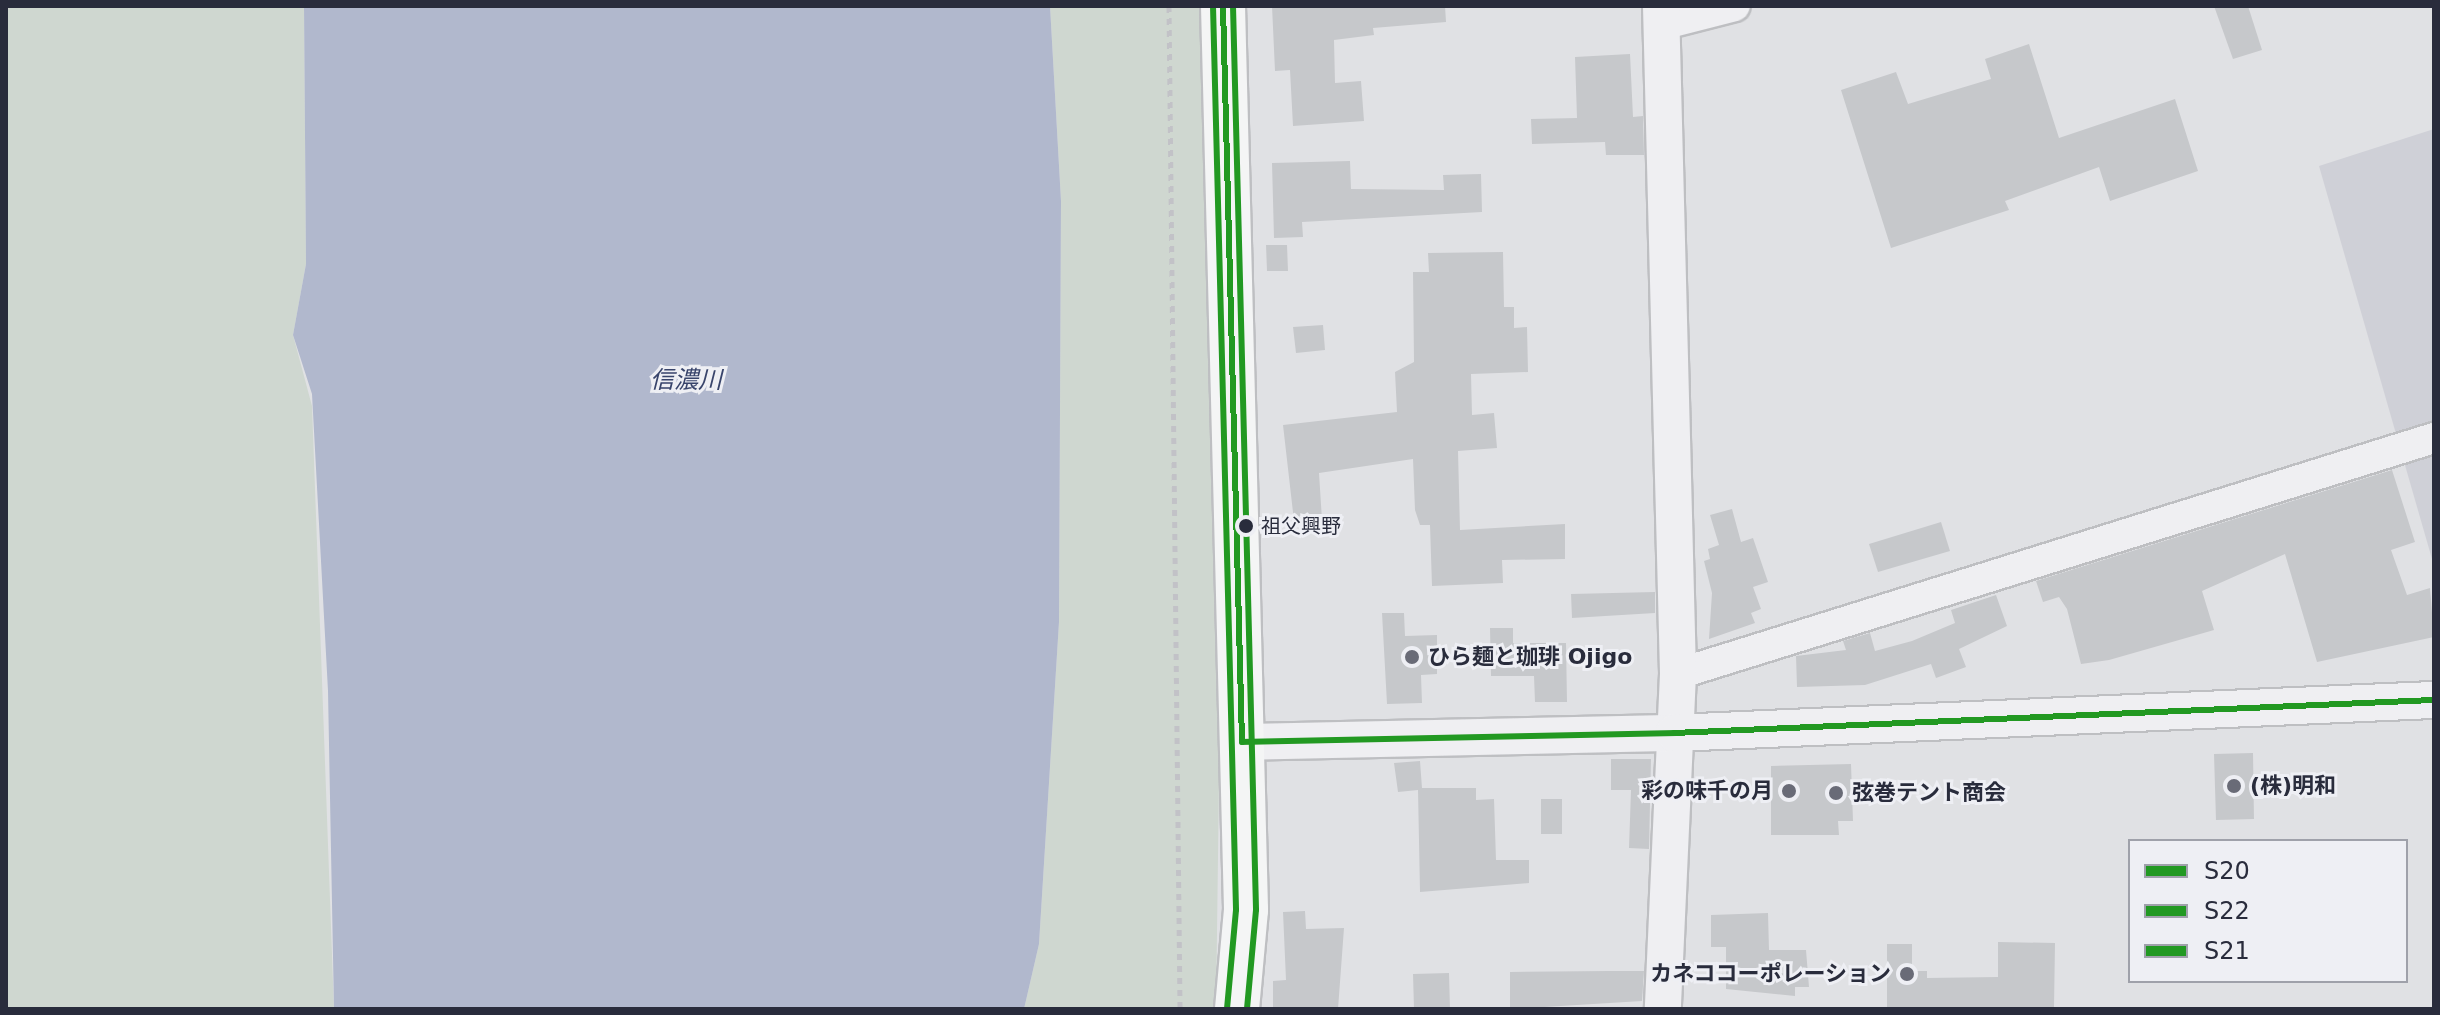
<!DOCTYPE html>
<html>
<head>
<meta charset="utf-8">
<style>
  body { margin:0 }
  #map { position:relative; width:2440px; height:1015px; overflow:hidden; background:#e0e1e4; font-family:"DejaVu Sans","Noto Sans JP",sans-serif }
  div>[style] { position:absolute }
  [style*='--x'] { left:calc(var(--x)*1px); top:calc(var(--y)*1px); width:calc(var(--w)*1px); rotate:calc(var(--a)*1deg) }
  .built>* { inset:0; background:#cfd0d7 }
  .green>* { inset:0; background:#cfd7d0 }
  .water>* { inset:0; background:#b1b8cd }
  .building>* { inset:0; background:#c6c8cb }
  .path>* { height:5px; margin-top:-2.5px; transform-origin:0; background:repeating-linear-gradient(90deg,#c2c2c7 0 6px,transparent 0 12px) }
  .roads { filter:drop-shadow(2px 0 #bebfc2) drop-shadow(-2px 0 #bebfc2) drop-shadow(0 2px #bebfc2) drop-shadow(0 -2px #bebfc2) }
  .minor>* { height:30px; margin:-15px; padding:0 15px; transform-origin:15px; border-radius:15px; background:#efeff2 }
  .tertiary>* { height:36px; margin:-18px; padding:0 18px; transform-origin:18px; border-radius:18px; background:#efeff2 }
  .primary>* { height:44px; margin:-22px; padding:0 22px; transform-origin:22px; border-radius:22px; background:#f4f5f5 }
  .bus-1>* { height:6px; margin:-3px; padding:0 3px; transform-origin:3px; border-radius:3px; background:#292 }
  .bus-2>* { height:6px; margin:-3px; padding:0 3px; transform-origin:3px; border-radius:3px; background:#292 }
  .bus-3>* { height:6px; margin:-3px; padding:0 3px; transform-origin:3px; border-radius:3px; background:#292 }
  .dots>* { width:22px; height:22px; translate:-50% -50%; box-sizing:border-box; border:4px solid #eeeff4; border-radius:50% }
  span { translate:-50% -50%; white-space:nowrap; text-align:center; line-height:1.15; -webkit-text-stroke:6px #eeeff4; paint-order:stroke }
  .bus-label { font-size:20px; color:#292c3c }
  .left { translate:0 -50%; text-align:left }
  .poi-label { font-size:22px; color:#292c3c; font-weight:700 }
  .right { translate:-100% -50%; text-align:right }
  .water-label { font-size:24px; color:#38446b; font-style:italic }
  .frame { position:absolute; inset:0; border:8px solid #292c3c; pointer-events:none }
  .legend { position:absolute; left:2128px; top:839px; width:280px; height:144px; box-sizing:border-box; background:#eeeff4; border:2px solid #9fa1aa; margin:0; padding:10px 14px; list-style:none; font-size:24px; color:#292c3c }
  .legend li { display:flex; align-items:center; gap:16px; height:40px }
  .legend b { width:40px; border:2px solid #9fa1aa }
</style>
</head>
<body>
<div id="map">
  <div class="built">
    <div style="clip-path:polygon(2434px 129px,2434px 566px,2319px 166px)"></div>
  </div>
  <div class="green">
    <div style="clip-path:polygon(6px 6px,304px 6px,306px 264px,293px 335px,312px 406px,334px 1009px,6px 1009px)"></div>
    <div style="clip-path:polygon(1050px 6px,1203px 6px,1220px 705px,1216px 1009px,1024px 1009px,1039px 944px,1059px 622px,1061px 201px)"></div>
  </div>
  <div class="water">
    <div style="clip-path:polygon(304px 6px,1050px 6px,1061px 201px,1059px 622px,1039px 944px,1024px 1009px,334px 1009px,328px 691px,312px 394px,293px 335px,306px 264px)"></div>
  </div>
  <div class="building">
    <div style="clip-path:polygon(1272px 6px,1445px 6px,1446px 22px,1373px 28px,1374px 35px,1334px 40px,1335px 83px,1361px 81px,1364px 121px,1293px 126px,1290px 70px,1275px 71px)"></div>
    <div style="clip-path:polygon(2214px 6px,2248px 6px,2262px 50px,2233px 59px)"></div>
    <div style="clip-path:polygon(2029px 44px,2059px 138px,2175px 99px,2198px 171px,2110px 201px,2099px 167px,2005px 201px,2009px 210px,1891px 248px,1841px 90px,1896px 72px,1908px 104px,1991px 79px,1985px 59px)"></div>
    <div style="clip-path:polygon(1630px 54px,1633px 117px,1643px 116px,1644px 155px,1606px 155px,1605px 142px,1532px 144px,1531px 119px,1577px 118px,1575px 57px)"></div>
    <div style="clip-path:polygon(1350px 161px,1351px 189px,1444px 190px,1443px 175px,1481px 174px,1482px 212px,1302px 222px,1303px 237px,1274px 238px,1272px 163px)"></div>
    <div style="clip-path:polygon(1266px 245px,1287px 245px,1288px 271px,1267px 271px)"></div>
    <div style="clip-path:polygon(1503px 252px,1504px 307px,1514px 307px,1514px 328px,1527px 327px,1528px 372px,1471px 374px,1472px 415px,1494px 413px,1497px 448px,1458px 451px,1460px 530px,1565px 524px,1565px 559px,1502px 560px,1503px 583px,1432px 586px,1430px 525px,1420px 525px,1415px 510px,1413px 459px,1319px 473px,1322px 520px,1294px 521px,1283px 425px,1397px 412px,1395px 372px,1414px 362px,1413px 272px,1429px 272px,1428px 253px)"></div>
    <div style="clip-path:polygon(1323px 325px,1325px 350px,1296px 353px,1293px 327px)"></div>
    <div style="clip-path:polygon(2392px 470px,2415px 542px,2391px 550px,2407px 595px,2430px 588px,2434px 637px,2317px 662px,2285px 554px,2202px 591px,2214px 630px,2109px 660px,2081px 664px,2067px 609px,2059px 597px,2043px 602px,2036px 581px)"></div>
    <div style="clip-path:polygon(1732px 509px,1741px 542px,1753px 538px,1768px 582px,1753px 587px,1761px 609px,1751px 613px,1755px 623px,1709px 639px,1712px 593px,1704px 561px,1710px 559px,1708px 549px,1719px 545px,1710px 515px)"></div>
    <div style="clip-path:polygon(1941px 522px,1950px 551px,1878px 572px,1869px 544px)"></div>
    <div style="clip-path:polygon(1655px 592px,1655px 613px,1572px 618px,1571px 594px)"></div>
    <div style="clip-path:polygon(1996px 595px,2007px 626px,1959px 649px,1966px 667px,1936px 678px,1931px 664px,1865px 685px,1797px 687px,1796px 656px,1846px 650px,1843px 641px,1870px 633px,1875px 651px,1912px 641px,1955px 623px,1951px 610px)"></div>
    <div style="clip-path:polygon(1382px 613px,1404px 613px,1405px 636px,1437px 635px,1437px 674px,1421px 675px,1422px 703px,1387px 704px)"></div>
    <div style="clip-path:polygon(1490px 628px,1513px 628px,1513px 643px,1566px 643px,1567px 702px,1535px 702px,1534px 676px,1491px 676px)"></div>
    <div style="clip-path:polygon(2253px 753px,2254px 819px,2216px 820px,2214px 754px)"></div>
    <div style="clip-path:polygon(1611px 759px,1651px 759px,1649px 849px,1629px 848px,1631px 790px,1611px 790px)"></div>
    <div style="clip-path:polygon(1420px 761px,1422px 788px,1476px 788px,1476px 800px,1494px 799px,1496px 860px,1529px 860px,1529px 883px,1420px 892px,1418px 790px,1398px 792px,1394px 763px)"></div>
    <div style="clip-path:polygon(1851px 764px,1853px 821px,1838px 821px,1839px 835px,1771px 835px,1771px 766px)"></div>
    <div style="clip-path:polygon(1541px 799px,1562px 799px,1562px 834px,1541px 834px)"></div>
    <div style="clip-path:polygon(1305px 911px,1306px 929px,1344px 928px,1338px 1009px,1273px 1009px,1273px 981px,1286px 980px,1283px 912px)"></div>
    <div style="clip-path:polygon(1768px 913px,1769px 950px,1806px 950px,1809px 987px,1795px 987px,1795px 996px,1726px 989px,1726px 947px,1711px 947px,1711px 915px)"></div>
    <div style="clip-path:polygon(1998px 942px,2055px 943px,2054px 1007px,1887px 1007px,1887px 944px,1912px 944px,1912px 971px,1927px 971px,1927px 978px,1998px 977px)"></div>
    <div style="clip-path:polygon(1609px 971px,1644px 971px,1642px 1001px,1510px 1009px,1510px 972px)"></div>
    <div style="clip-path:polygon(1449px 973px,1450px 1009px,1414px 1009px,1413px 974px)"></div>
  </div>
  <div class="path">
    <div style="--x:1169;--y:6;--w:1003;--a:89.37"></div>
  </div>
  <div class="roads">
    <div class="minor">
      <div style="--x:1661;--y:25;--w:76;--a:-14.4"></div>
      <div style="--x:1678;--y:674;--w:792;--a:-17.34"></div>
    </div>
    <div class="tertiary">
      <div style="--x:1661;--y:6;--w:668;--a:88.54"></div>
      <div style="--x:1678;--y:674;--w:335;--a:92.6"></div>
      <div style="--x:1242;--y:742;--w:432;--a:-1.2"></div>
      <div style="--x:1674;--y:733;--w:761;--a:-2.49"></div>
    </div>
    <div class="primary">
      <div style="--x:1223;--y:6;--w:904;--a:88.54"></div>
      <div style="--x:1246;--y:910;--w:99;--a:95.2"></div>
    </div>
  </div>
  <div class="bus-1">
    <div style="--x:1223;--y:6;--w:736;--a:88.52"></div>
    <div style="--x:1242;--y:742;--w:432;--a:-1.2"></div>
    <div style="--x:1674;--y:733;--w:761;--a:-2.49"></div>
  </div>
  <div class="bus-2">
    <div style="--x:1213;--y:6;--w:904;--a:88.54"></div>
    <div style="--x:1236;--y:910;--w:98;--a:95.2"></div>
  </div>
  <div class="bus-3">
    <div style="--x:1233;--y:6;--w:904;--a:88.54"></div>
    <div style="--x:1256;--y:910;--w:99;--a:95.2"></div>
  </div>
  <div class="dots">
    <div style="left:1246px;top:526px;background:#292c3c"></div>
    <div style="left:1412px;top:657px;background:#696b77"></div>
    <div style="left:2234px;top:786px;background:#696b77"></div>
    <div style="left:1789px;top:791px;background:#696b77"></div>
    <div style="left:1836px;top:793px;background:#696b77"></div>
    <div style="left:1907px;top:974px;background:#696b77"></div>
  </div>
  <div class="bus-label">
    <span class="left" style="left:1261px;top:526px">祖父興野</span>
  </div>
  <div class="poi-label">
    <span class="left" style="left:1428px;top:657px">ひら麺と珈琲 Ojigo</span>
    <span class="left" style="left:2250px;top:786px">(株)明和</span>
    <span class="right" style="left:1773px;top:791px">彩の味千の月</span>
    <span class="left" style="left:1852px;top:793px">弦巻テント商会</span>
    <span class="right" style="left:1891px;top:974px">カネココーポレーション</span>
  </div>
  <div class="water-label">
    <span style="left:686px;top:381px">信濃川</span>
  </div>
  <div class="frame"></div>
  <ul class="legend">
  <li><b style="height:10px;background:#292"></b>S20</li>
  <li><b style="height:10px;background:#292"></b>S22</li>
  <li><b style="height:10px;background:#292"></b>S21</li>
  </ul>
</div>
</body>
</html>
